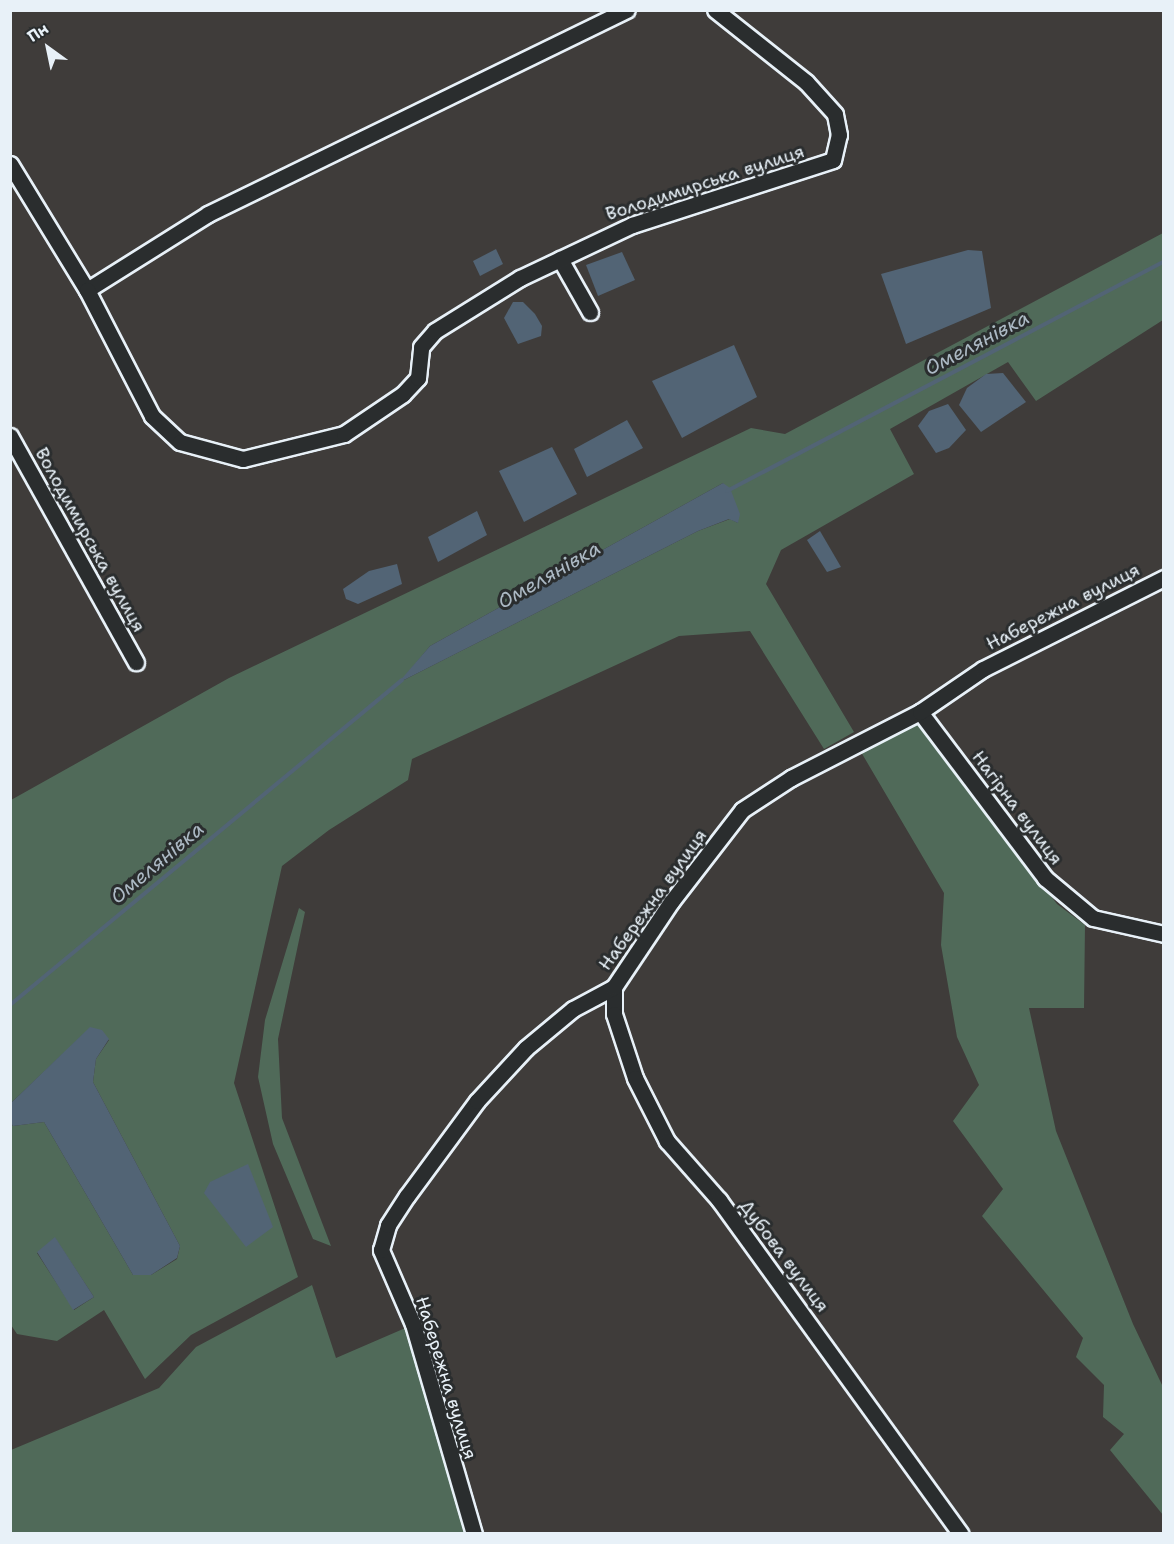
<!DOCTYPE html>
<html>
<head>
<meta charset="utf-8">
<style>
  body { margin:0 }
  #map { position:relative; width:1174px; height:1544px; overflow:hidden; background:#3f3c3a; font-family:"Shantell Sans",sans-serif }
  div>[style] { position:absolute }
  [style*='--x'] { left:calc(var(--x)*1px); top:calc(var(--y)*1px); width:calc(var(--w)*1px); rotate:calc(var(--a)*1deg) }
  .green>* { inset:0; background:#506a59 }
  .water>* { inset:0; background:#526475 }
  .stream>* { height:4px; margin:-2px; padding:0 2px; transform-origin:2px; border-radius:2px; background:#526475 }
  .roads { filter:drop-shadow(2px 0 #e8f1f8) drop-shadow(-2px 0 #e8f1f8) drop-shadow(0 2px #e8f1f8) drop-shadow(0 -2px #e8f1f8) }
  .street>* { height:15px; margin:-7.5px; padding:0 7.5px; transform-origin:7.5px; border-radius:7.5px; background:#2a2d2e }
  span { translate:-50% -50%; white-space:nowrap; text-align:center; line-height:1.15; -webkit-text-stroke:6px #2a2d2e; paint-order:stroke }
  .street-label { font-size:18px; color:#e8f1f8 }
  .water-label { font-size:20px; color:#acb9c4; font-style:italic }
  .frame { position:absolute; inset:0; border:12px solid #e8f1f8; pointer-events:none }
  .north { position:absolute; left:18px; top:18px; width:60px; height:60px; -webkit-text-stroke:4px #2a2d2e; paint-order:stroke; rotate:327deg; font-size:16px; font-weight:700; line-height:24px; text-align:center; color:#e8f1f8 }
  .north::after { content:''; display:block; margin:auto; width:21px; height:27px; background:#e8f1f8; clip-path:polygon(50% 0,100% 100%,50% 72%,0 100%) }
</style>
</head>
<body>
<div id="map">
  <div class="green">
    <div style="clip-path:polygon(evenodd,1163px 233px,1163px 320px,1036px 401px,1008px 362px,890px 429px,914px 474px,781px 550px,766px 584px,854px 732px,824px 749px,750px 631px,679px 636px,412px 759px,408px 780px,329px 830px,282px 866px,234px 1083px,298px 1277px,191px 1335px,145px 1379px,104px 1310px,57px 1341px,17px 1334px,11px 1325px,11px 1123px,13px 1126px,44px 1122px,133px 1275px,151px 1275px,177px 1259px,180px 1246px,93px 1082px,96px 1059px,109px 1040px,90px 1028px,11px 1103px,11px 800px,229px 678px,751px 428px,785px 434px,1163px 233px,723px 483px,738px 523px,730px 519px,698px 531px,400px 682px,430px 646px,723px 483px,1163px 233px,55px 1238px,94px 1297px,74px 1310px,37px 1253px,55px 1238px)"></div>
    <div style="clip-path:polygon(920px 722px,1057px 904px,1085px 925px,1084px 1008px,1029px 1008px,1056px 1131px,1133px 1324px,1163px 1387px,1163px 1515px,1110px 1450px,1124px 1434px,1103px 1417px,1104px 1385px,1076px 1357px,1083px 1338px,982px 1216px,1003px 1189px,953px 1121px,979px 1085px,957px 1037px,941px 945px,944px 893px,861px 752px)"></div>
    <div style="clip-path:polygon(299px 908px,305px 912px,278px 1039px,282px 1118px,331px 1246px,313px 1239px,273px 1144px,258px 1077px,265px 1020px)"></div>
    <div style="clip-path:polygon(312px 1285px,336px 1358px,410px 1326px,470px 1534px,11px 1534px,11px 1450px,159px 1388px,196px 1347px)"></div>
  </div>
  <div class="water">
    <div style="clip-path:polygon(496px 249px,503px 264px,480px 276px,473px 261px)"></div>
    <div style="clip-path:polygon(968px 250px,982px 251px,991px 308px,906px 344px,881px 274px)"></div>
    <div style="clip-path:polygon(622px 252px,635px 280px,598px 296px,586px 265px)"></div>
    <div style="clip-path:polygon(513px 302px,523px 302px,535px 314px,542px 326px,541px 336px,518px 344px,504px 318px)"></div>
    <div style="clip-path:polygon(734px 345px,757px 397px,682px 438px,652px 381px)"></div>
    <div style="clip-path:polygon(1003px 373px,1026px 402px,981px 432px,959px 405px,967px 388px,986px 374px)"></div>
    <div style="clip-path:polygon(948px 404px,966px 430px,949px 448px,936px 453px,918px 426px,929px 411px)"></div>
    <div style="clip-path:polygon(627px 420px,643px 448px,587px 477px,574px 449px)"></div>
    <div style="clip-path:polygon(552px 447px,577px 494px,524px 522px,499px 471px)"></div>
    <div style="clip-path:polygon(723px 483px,730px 488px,740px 514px,738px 523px,729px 519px,698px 531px,398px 683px,430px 646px)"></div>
    <div style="clip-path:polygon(477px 511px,487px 535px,438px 562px,428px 537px)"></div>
    <div style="clip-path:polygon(820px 531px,841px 567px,827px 572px,807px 540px)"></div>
    <div style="clip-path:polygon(397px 564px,402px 584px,358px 604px,346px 599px,343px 589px,369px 571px)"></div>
    <div style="clip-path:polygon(90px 1027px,102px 1030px,109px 1039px,96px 1059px,93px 1082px,180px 1246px,177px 1258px,151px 1275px,133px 1275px,44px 1122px,13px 1126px,11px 1123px,11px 1103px)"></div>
    <div style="clip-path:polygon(248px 1164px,273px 1227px,246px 1247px,204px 1193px,210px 1182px)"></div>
    <div style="clip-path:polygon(55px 1237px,94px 1297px,73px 1310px,37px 1252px)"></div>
  </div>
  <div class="stream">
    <div style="--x:727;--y:491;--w:493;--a:-27.7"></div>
    <div style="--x:10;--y:1005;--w:509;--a:-39.66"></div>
  </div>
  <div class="roads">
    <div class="street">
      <div style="--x:10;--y:164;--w:148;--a:58.6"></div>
      <div style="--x:87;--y:290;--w:143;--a:-32.1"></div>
      <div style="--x:208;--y:214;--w:466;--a:-26"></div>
      <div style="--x:560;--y:259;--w:61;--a:60.5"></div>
      <div style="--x:87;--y:290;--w:142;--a:62.7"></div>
      <div style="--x:152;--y:416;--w:38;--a:43"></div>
      <div style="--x:180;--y:442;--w:65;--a:15.1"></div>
      <div style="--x:243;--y:459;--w:104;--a:-13.9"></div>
      <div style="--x:344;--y:434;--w:71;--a:-34.1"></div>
      <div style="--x:403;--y:394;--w:22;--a:-47"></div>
      <div style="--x:418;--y:378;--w:31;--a:-84"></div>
      <div style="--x:421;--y:347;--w:21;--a:-49"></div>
      <div style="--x:435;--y:331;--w:100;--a:-31.9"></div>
      <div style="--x:520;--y:278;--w:124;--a:-25.3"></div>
      <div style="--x:632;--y:225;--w:211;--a:-17.9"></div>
      <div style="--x:833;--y:160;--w:26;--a:-77"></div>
      <div style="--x:839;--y:135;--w:21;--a:-101"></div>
      <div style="--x:835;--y:114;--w:43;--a:-132.2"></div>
      <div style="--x:806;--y:82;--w:116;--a:-141.6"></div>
      <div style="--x:10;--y:436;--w:259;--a:60.9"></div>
      <div style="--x:920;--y:712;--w:208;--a:53"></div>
      <div style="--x:1045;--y:878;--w:62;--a:39.8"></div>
      <div style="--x:1093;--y:918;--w:73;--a:12.7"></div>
      <div style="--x:614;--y:987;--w:27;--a:90"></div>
      <div style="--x:614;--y:1014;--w:67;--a:71.8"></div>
      <div style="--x:635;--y:1078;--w:71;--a:63.1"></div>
      <div style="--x:667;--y:1141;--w:79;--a:48.6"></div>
      <div style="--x:719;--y:1200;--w:412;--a:54.1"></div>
      <div style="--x:474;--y:1534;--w:219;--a:-106.2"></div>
      <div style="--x:413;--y:1324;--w:81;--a:-113.4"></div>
      <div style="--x:381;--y:1250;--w:26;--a:-74"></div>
      <div style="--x:388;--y:1225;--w:35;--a:-57"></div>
      <div style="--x:407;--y:1196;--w:118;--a:-53.6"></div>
      <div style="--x:477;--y:1101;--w:72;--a:-47.2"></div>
      <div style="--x:526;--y:1048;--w:61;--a:-39.7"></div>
      <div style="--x:573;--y:1009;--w:47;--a:-28.2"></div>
      <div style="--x:614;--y:987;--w:102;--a:-56.2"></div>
      <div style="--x:671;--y:902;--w:116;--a:-52.3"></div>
      <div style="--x:742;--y:810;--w:59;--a:-33.1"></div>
      <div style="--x:791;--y:778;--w:145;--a:-27.1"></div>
      <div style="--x:920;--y:712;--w:76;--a:-34.3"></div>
      <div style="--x:983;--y:669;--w:203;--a:-26.7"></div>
    </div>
  </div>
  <div class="street-label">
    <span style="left:705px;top:183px;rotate:-18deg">Володимирська вулиця</span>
    <span style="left:90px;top:540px;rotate:61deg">Володимирська вулиця</span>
    <span style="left:1063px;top:607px;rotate:-27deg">Набережна вулиця</span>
    <span style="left:1017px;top:808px;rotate:53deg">Нагірна вулиця</span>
    <span style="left:653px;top:900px;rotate:-54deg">Набережна вулиця</span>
    <span style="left:784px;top:1256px;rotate:53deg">Дубова вулиця</span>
    <span style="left:446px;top:1378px;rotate:73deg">Набережна вулиця</span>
  </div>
  <div class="water-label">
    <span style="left:977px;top:343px;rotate:-28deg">Омелянівка</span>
    <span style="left:549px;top:575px;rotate:-30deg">Омелянівка</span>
    <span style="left:157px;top:863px;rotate:-40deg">Омелянівка</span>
  </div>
  <div class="frame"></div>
  <div class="north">Пн</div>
</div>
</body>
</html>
